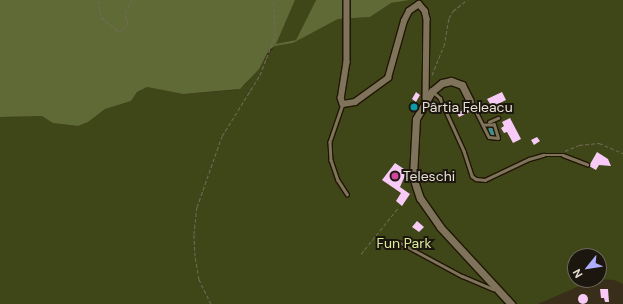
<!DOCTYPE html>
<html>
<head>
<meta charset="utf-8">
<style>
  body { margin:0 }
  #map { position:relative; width:623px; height:304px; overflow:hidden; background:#392e19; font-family:"DM Sans",sans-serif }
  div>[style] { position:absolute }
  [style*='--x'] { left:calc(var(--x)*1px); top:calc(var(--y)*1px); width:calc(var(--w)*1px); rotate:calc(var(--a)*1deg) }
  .green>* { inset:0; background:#3f4719 }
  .forest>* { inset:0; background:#606a36 }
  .water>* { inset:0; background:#3f8d90 }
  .building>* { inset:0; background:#f8cbf7 }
  .round { border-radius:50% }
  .path>* { height:1px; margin-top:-0.5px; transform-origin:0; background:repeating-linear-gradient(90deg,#726957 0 4px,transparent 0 6px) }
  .roads { filter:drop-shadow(1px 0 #201603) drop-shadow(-1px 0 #201603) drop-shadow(0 1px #201603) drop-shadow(0 -1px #201603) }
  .service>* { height:2.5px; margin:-1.25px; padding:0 1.25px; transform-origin:1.25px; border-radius:1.25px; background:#7f735c }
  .minor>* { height:5.5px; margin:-2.75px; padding:0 2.75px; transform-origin:2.75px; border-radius:2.75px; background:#7f735c }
  .tertiary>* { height:7px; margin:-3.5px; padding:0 3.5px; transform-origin:3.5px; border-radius:3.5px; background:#7f735c }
  .dots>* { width:11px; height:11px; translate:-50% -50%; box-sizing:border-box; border:2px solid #1c170e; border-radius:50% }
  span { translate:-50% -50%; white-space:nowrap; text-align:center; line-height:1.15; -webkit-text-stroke:4px #1c170e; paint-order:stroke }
  .poi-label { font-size:14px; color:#e8e1d5 }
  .left { translate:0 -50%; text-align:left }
  .park-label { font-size:14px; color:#dbec9a }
  .north { position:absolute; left:567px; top:248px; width:40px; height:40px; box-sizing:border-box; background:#1c170e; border:1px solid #6e685e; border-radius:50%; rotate:240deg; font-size:11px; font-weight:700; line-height:16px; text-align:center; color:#e8e1d5 }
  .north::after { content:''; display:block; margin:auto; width:14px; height:18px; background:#aeaefb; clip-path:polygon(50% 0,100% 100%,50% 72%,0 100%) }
</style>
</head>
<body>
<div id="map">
  <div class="green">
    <div style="clip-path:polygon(295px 0,316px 0,296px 40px,275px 45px)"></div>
    <div style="clip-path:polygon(410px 0,623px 0,623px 284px,614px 280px,599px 279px,599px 256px,575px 256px,575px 280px,593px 280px,538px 304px,0 304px,0 117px,42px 116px,60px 124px,78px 126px,88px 122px,105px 109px,131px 101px,137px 92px,147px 87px,183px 94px,236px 90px,245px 85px,275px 46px,293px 43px,338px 19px,370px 17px,391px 3px)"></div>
  </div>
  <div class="forest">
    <div style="clip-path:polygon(0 0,295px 0,276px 44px,296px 40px,316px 0,410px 0,391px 3px,370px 17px,338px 19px,293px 43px,275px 46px,269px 50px,259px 69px,240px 89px,183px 94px,147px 87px,137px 92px,131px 101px,105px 109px,88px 122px,78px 126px,53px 123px,42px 116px,0 117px)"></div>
  </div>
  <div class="water">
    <div style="clip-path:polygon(490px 126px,495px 131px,496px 137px,491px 136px,488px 131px)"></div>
  </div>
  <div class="building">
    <div style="clip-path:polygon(416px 92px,420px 95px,416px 102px,412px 99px)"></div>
    <div style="clip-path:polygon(502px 92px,506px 100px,492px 107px,487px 99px)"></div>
    <div style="clip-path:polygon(467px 108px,469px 112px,459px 117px,457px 113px)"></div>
    <div style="clip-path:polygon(510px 118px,521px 139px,513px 143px,507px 132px,504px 133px,501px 128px,504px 126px,502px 122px)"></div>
    <div style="clip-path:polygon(537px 137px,540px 141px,534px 145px,531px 140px)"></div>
    <div style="clip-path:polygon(597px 152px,608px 159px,611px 166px,599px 165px,596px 170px,589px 166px)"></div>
    <div style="clip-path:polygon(395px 163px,407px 171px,400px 187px,410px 194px,402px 206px,396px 201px,401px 193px,382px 180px)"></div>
    <div style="clip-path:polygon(417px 221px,424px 227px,419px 232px,412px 227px)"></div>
    <div style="clip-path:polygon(600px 289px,608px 289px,609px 302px,605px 302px,604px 298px,601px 298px)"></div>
    <div class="round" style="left:578px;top:294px;width:10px;height:10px"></div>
  </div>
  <div class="path">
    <div style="--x:98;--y:0;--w:17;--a:80"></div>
    <div style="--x:101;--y:17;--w:23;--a:40"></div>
    <div style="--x:119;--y:32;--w:12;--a:-42"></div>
    <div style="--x:128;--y:24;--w:11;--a:-105"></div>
    <div style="--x:125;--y:13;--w:15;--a:-62"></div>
    <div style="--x:432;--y:75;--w:31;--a:-68"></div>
    <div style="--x:444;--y:46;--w:28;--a:-80"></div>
    <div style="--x:449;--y:18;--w:8;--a:-60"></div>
    <div style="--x:453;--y:11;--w:18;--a:-38"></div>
    <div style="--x:565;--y:151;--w:15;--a:-23"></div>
    <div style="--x:579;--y:145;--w:20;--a:-6"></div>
    <div style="--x:599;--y:143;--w:26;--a:23"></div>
    <div style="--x:361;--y:254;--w:59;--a:-51.2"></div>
    <div style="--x:211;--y:304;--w:28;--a:-116"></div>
    <div style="--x:199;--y:279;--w:23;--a:-100"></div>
    <div style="--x:195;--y:256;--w:22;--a:-93"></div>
    <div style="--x:194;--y:234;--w:27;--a:-84"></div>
    <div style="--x:197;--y:207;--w:75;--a:-70.6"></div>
    <div style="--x:222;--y:136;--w:72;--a:-58.1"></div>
    <div style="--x:260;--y:75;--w:42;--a:-69"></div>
    <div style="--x:275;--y:36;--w:36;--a:-92"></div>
  </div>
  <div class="roads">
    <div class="service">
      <div style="--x:432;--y:91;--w:11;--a:41"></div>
      <div style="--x:440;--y:98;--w:58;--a:65.6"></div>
      <div style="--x:464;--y:151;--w:26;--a:72"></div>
      <div style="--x:472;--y:176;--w:5;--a:37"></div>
      <div style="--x:476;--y:179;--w:9;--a:6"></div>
      <div style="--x:485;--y:180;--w:49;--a:-25.5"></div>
      <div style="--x:529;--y:159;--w:15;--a:-16"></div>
      <div style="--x:543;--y:155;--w:20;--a:0"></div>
      <div style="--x:563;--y:155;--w:26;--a:21"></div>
      <div style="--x:471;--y:101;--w:40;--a:63.4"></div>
      <div style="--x:489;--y:137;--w:9;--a:6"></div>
      <div style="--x:498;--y:138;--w:14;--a:-107"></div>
      <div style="--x:494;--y:125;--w:10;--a:180"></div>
      <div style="--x:343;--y:104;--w:40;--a:108.9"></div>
      <div style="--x:330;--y:142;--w:18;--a:87"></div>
      <div style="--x:331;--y:160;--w:21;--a:71"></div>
      <div style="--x:338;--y:180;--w:17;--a:57"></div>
      <div style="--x:489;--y:122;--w:10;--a:-24"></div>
      <div style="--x:399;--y:242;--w:72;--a:28.4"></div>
      <div style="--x:462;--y:276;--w:34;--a:23"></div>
    </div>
    <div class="minor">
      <div style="--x:347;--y:0;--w:62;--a:90"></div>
      <div style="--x:347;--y:62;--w:36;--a:99"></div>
      <div style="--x:341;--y:98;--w:6;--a:72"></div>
      <div style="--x:343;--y:104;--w:12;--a:-9"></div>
      <div style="--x:355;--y:102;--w:41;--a:-36"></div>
      <div style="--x:388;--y:78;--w:59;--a:-74.3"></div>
      <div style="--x:404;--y:21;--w:11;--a:-63"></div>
      <div style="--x:409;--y:11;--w:12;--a:-35"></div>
      <div style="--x:419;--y:4;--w:9;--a:49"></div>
      <div style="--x:425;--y:11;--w:8;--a:76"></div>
      <div style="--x:427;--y:19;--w:79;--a:90.7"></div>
    </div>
    <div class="tertiary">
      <div style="--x:470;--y:101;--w:18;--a:-117"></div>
      <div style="--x:462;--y:85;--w:12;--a:-160"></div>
      <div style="--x:451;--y:81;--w:9;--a:167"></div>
      <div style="--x:442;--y:83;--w:13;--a:141"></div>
      <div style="--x:432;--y:91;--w:32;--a:120"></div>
      <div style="--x:416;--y:119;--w:58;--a:93"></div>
      <div style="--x:413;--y:177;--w:22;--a:72"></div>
      <div style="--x:420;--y:198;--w:35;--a:55"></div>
      <div style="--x:440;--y:227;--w:105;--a:47.3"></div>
    </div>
  </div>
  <div class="dots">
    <div style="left:414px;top:107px;background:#0f9aa8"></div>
    <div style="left:395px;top:176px;background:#d1479c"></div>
  </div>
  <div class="poi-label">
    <span class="left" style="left:422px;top:107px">Pârtia Feleacu</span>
    <span class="left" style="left:403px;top:176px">Teleschi</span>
  </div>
  <div class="park-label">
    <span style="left:404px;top:243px">Fun Park</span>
  </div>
  <div class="north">N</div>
</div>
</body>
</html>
